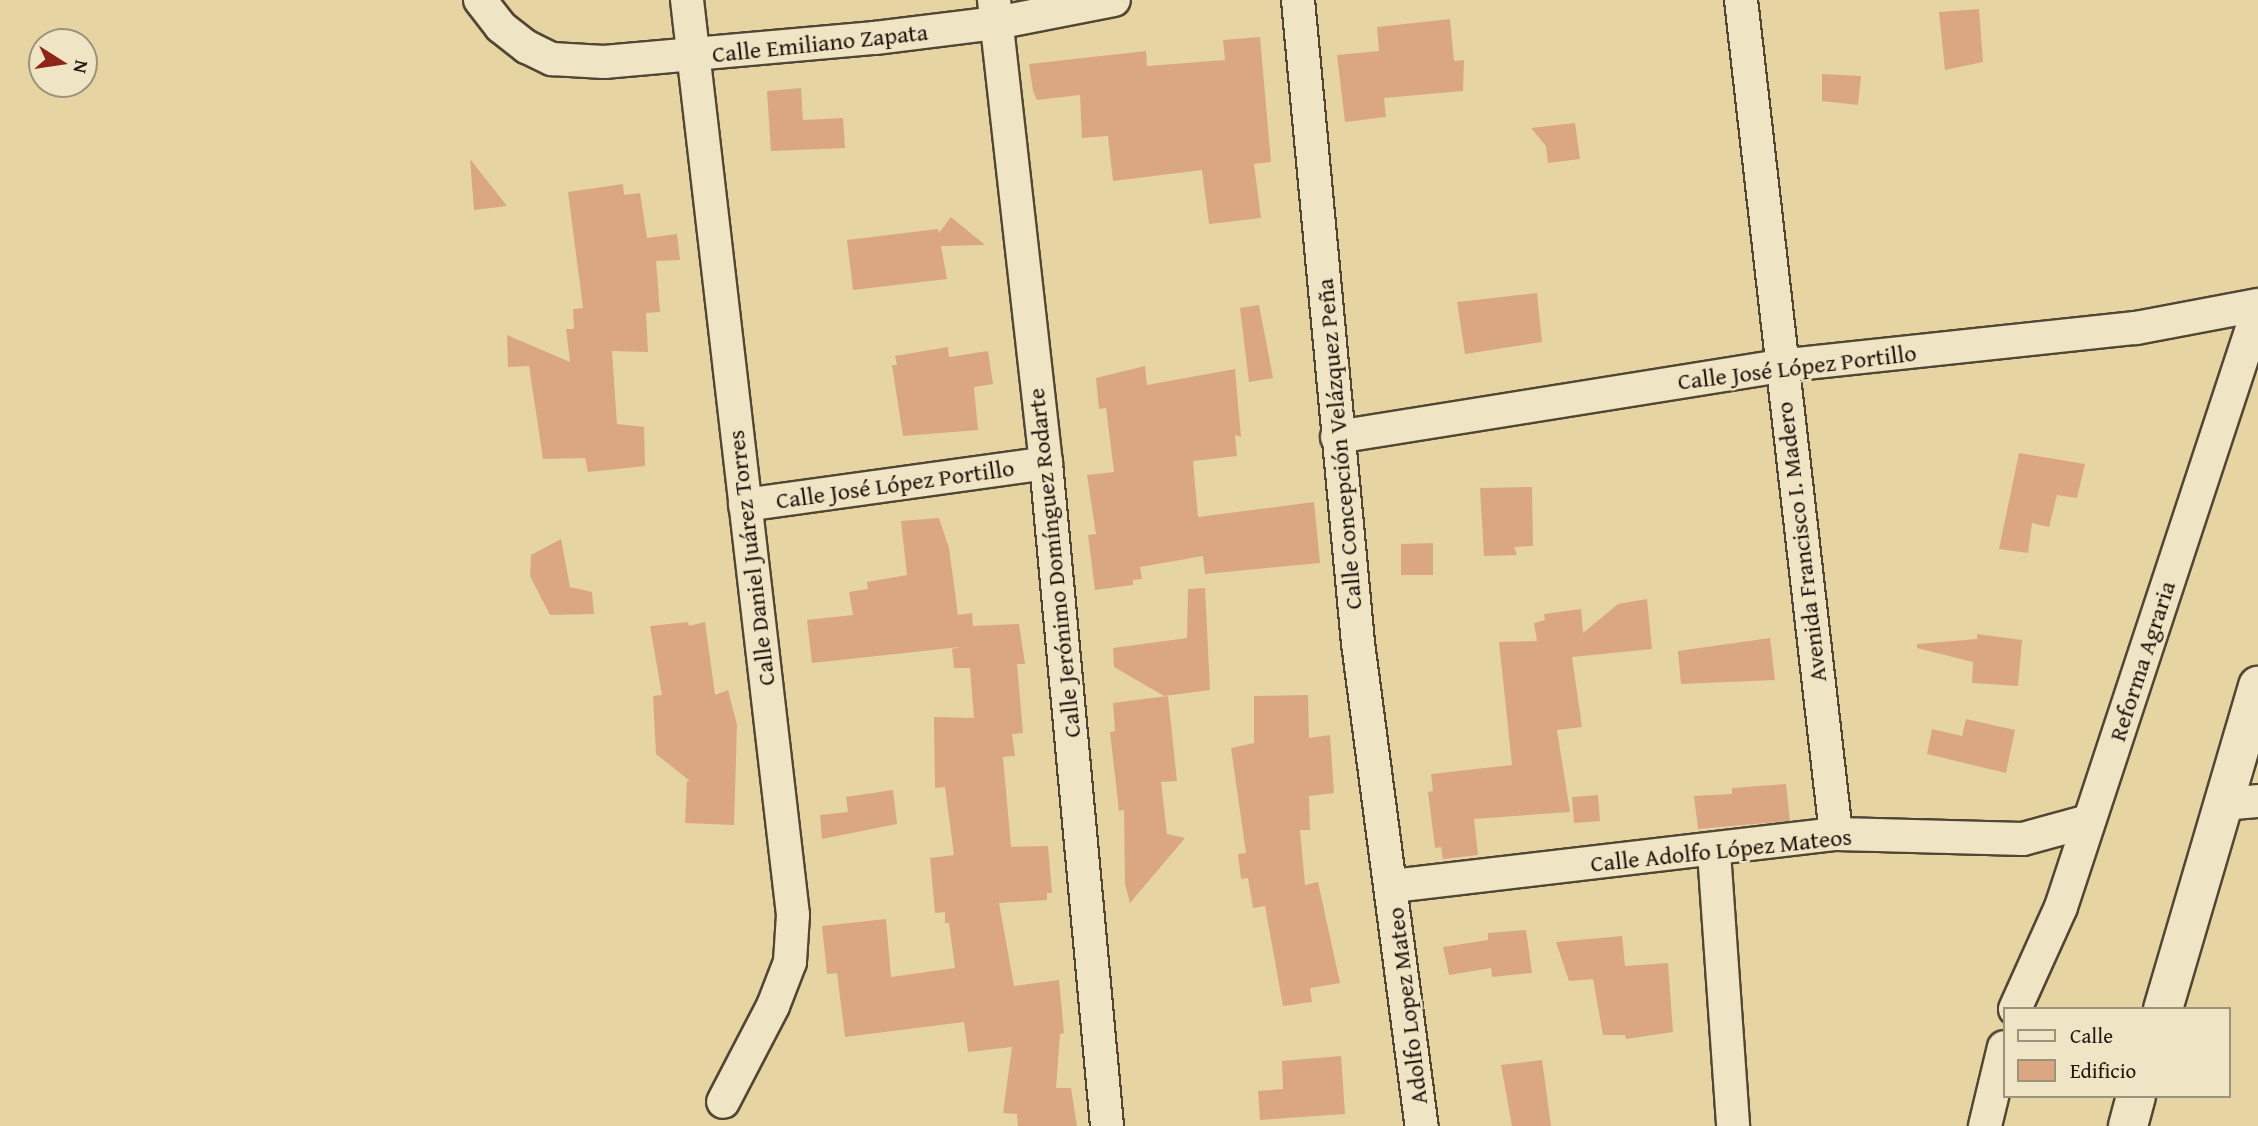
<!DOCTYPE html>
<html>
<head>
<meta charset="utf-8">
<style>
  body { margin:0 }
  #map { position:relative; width:2258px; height:1126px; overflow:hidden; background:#e6d5a3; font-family:"Gentium Book Plus",serif }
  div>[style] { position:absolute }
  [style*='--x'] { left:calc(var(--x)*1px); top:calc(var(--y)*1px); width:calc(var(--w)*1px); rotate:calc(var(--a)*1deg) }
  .building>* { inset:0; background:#daa782 }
  .roads { filter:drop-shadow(2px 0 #524634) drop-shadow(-2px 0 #524634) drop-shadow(0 2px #524634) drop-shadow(0 -2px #524634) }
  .street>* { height:32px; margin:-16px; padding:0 16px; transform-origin:16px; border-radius:16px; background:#efe4c3 }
  .secondary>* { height:38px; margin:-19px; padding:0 19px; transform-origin:19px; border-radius:19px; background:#efe4c3 }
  span { translate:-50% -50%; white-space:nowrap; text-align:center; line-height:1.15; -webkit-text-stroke:5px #efe4c3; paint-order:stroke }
  .street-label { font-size:24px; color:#21160f }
  .legend { position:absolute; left:2003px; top:1007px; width:228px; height:91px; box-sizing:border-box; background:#efe4c3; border:2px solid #9d927b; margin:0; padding:9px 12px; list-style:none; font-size:21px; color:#21160f }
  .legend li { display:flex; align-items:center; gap:14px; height:35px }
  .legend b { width:35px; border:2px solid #9d927b }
  .north { position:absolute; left:28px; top:28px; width:70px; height:70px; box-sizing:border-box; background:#efe4c3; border:2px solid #9d927b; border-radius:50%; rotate:102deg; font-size:19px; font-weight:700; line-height:28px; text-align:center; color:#21160f }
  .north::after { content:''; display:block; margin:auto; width:24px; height:32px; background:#8f2418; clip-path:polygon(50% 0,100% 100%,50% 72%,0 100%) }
</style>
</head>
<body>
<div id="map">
  <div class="building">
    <div style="clip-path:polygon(1979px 9px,1983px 62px,1945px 70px,1939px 12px)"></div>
    <div style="clip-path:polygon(1450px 19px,1454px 61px,1464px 60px,1463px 91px,1384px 98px,1386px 117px,1345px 122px,1337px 55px,1379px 51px,1377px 27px)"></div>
    <div style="clip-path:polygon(1260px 37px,1271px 162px,1254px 164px,1261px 218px,1209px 224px,1202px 170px,1113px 181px,1108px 136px,1082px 138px,1080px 95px,1037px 100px,1033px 91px,1029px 64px,1146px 51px,1147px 66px,1225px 60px,1223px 40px)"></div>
    <div style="clip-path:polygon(1822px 74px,1861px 76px,1858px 105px,1822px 101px)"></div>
    <div style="clip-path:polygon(801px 88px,803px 120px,843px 118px,845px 148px,771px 151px,767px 91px)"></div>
    <div style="clip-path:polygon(1575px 123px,1580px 159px,1548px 163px,1546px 146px,1531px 128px)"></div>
    <div style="clip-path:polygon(470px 159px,507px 206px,474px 210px)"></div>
    <div style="clip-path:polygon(623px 184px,624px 195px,640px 193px,647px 238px,677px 234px,680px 260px,656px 261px,660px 312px,646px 313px,648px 352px,612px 351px,617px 424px,644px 427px,645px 466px,588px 472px,585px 458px,543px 459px,529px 366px,508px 367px,507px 335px,570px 362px,566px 329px,574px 329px,573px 309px,583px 308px,568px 192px)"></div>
    <div style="clip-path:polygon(951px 217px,985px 245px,941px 246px,947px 279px,853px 290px,847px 240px,938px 229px,939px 233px)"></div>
    <div style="clip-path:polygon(1537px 293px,1542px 342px,1465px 354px,1457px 302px)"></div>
    <div style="clip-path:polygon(1259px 305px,1273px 378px,1249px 382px,1240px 308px)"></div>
    <div style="clip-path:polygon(948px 347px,949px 357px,988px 351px,993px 384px,974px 387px,978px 430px,903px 436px,892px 365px,897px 365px,895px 356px)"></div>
    <div style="clip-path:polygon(1145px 366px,1147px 385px,1235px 369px,1241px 437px,1235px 435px,1237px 456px,1193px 461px,1198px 517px,1314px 502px,1320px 563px,1205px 574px,1203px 556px,1140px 567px,1142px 579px,1133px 580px,1133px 585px,1095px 590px,1088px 535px,1096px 534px,1087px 475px,1114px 472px,1106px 408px,1099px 409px,1096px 378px)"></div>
    <div style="clip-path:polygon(2019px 453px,2085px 464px,2077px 498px,2057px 495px,2049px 527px,2032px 523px,2028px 553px,1999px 549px)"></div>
    <div style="clip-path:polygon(1532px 487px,1533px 546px,1514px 547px,1517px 555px,1484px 556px,1480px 488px)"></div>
    <div style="clip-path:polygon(939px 518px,949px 548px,958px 615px,972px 613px,973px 626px,1019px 624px,1025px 664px,1017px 664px,1023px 733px,1012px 734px,1015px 756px,1003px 757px,1011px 847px,1048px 846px,1052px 893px,1047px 893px,1047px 900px,999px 903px,1014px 986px,1059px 980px,1064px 1033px,1060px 1034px,1056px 1088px,1071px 1088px,1077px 1126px,1018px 1126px,1017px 1114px,1003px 1113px,1012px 1047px,968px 1052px,964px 1022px,845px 1037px,837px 973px,827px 974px,822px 926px,886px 919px,891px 977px,955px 968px,949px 923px,945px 923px,945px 912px,935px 913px,930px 858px,954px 855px,945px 787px,935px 788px,934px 717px,974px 718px,970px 668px,954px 668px,952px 649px,960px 647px,812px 663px,807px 620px,853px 615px,849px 592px,868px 589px,867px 582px,907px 575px,901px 521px)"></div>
    <div style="clip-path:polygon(561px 539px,570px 587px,592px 592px,594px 614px,550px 615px,530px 576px,531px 555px)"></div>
    <div style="clip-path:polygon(1433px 543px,1433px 575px,1401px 575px,1401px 544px)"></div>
    <div style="clip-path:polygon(1205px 588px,1210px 690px,1164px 696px,1114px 667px,1113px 648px,1187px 638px,1188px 589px)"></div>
    <div style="clip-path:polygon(1647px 599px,1652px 649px,1572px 657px,1582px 727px,1557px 730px,1570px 812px,1474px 819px,1478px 855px,1443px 859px,1441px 847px,1435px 848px,1428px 792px,1433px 791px,1431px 774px,1512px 765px,1499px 642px,1537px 641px,1534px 623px,1545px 620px,1544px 614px,1581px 609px,1583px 633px,1618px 604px)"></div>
    <div style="clip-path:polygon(688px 622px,689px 626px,705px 622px,715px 695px,728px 690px,737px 725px,734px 825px,685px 823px,687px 781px,690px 781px,656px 754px,653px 696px,662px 695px,650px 626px)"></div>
    <div style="clip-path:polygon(1977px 634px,2022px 640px,2018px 686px,1972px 683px,1973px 662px,1917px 648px,1917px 644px,1977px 639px)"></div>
    <div style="clip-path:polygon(1770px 638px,1775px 680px,1681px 684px,1678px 651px)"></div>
    <div style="clip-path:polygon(1308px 695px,1309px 738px,1330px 735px,1334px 793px,1309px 796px,1310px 830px,1300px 830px,1305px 885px,1318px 882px,1340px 983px,1310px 988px,1312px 1002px,1283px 1006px,1265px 906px,1253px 908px,1248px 878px,1241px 879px,1238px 854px,1246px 853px,1231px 748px,1254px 743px,1254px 696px)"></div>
    <div style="clip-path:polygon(1168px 696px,1177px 781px,1161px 782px,1167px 834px,1185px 838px,1130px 903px,1125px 884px,1124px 810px,1119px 811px,1110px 732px,1115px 731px,1113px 703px)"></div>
    <div style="clip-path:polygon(1966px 719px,2015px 730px,2006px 773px,1927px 754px,1932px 729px,1962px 736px)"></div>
    <div style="clip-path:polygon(1786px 784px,1790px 821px,1698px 829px,1694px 796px,1732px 794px,1732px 788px)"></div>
    <div style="clip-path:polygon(893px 790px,897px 824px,822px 839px,820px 815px,848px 812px,846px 797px)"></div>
    <div style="clip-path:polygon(1598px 795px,1600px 821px,1574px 823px,1572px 797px)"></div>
    <div style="clip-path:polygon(1526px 930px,1532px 973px,1492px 977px,1491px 968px,1449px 975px,1443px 947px,1488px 940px,1488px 933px)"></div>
    <div style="clip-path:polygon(1622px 936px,1625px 966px,1668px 963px,1673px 1032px,1626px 1039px,1625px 1035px,1603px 1035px,1593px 979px,1569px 981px,1556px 942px)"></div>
    <div style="clip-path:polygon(1341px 1056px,1345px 1114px,1260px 1120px,1258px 1091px,1283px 1089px,1282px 1061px)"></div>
    <div style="clip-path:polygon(1542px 1060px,1551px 1126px,1512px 1126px,1501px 1065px)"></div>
  </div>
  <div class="roads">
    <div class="street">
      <div style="--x:480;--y:0;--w:34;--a:52"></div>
      <div style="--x:501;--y:27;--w:33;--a:38"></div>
      <div style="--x:527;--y:47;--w:28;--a:26"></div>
      <div style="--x:552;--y:59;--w:52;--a:3.3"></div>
      <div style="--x:604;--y:62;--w:272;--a:-5.1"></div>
      <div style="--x:875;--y:38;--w:122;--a:-7.1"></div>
      <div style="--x:996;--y:23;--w:120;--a:-11"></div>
      <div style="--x:687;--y:0;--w:921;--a:83.39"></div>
      <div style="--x:793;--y:915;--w:47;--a:93.7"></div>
      <div style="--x:790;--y:962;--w:47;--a:111.1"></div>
      <div style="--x:773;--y:1006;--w:108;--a:117.5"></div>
      <div style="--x:994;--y:0;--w:466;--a:83.6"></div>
      <div style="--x:1046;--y:463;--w:666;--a:84.74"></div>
      <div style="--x:1298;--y:0;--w:646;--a:84.67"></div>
      <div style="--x:1358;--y:643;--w:487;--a:82.5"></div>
      <div style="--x:1741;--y:0;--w:839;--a:83.5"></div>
      <div style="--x:1337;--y:437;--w:448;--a:-9.1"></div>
      <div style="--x:1779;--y:366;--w:359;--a:-6.1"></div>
      <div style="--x:2136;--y:328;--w:124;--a:-10.7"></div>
      <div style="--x:745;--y:505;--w:304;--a:-7.9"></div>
      <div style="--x:2224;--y:804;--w:34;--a:-5"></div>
      <div style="--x:1714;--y:852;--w:275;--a:86"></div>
      <div style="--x:1393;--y:886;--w:446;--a:-6.7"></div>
      <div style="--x:1836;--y:834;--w:187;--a:1.5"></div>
      <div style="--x:2023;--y:839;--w:68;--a:-15.3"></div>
      <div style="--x:2015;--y:1009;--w:112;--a:-65.7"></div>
      <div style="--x:2061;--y:907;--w:629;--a:-71.74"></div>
      <div style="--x:1985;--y:1126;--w:81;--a:-76.5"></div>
    </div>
    <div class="secondary">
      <div style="--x:2163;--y:1009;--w:337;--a:-73.6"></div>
      <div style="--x:2128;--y:1126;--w:31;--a:-75"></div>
    </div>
  </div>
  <div class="street-label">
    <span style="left:820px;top:43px;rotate:-6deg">Calle Emiliano Zapata</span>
    <span style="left:1797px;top:367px;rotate:-7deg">Calle José López Portillo</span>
    <span style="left:1339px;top:444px;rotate:-95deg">Calle Concepción Velázquez Peña</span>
    <span style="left:895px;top:484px;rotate:-8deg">Calle José López Portillo</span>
    <span style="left:1801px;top:542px;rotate:-97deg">Avenida Francisco I. Madero</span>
    <span style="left:751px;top:558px;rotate:-97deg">Calle Daniel Juárez Torres</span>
    <span style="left:1054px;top:563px;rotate:-96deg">Calle Jerónimo Domínguez Rodarte</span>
    <span style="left:2142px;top:661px;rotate:-72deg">Reforma Agraria</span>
    <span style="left:1721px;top:850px;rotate:-6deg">Calle Adolfo López Mateos</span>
    <span style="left:1407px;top:1006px;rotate:-97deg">Adolfo Lopez Mateo</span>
  </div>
  <ul class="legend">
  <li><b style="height:9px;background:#efe4c3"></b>Calle</li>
  <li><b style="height:19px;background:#daa782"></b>Edificio</li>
  </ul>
  <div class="north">N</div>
</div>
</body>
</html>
